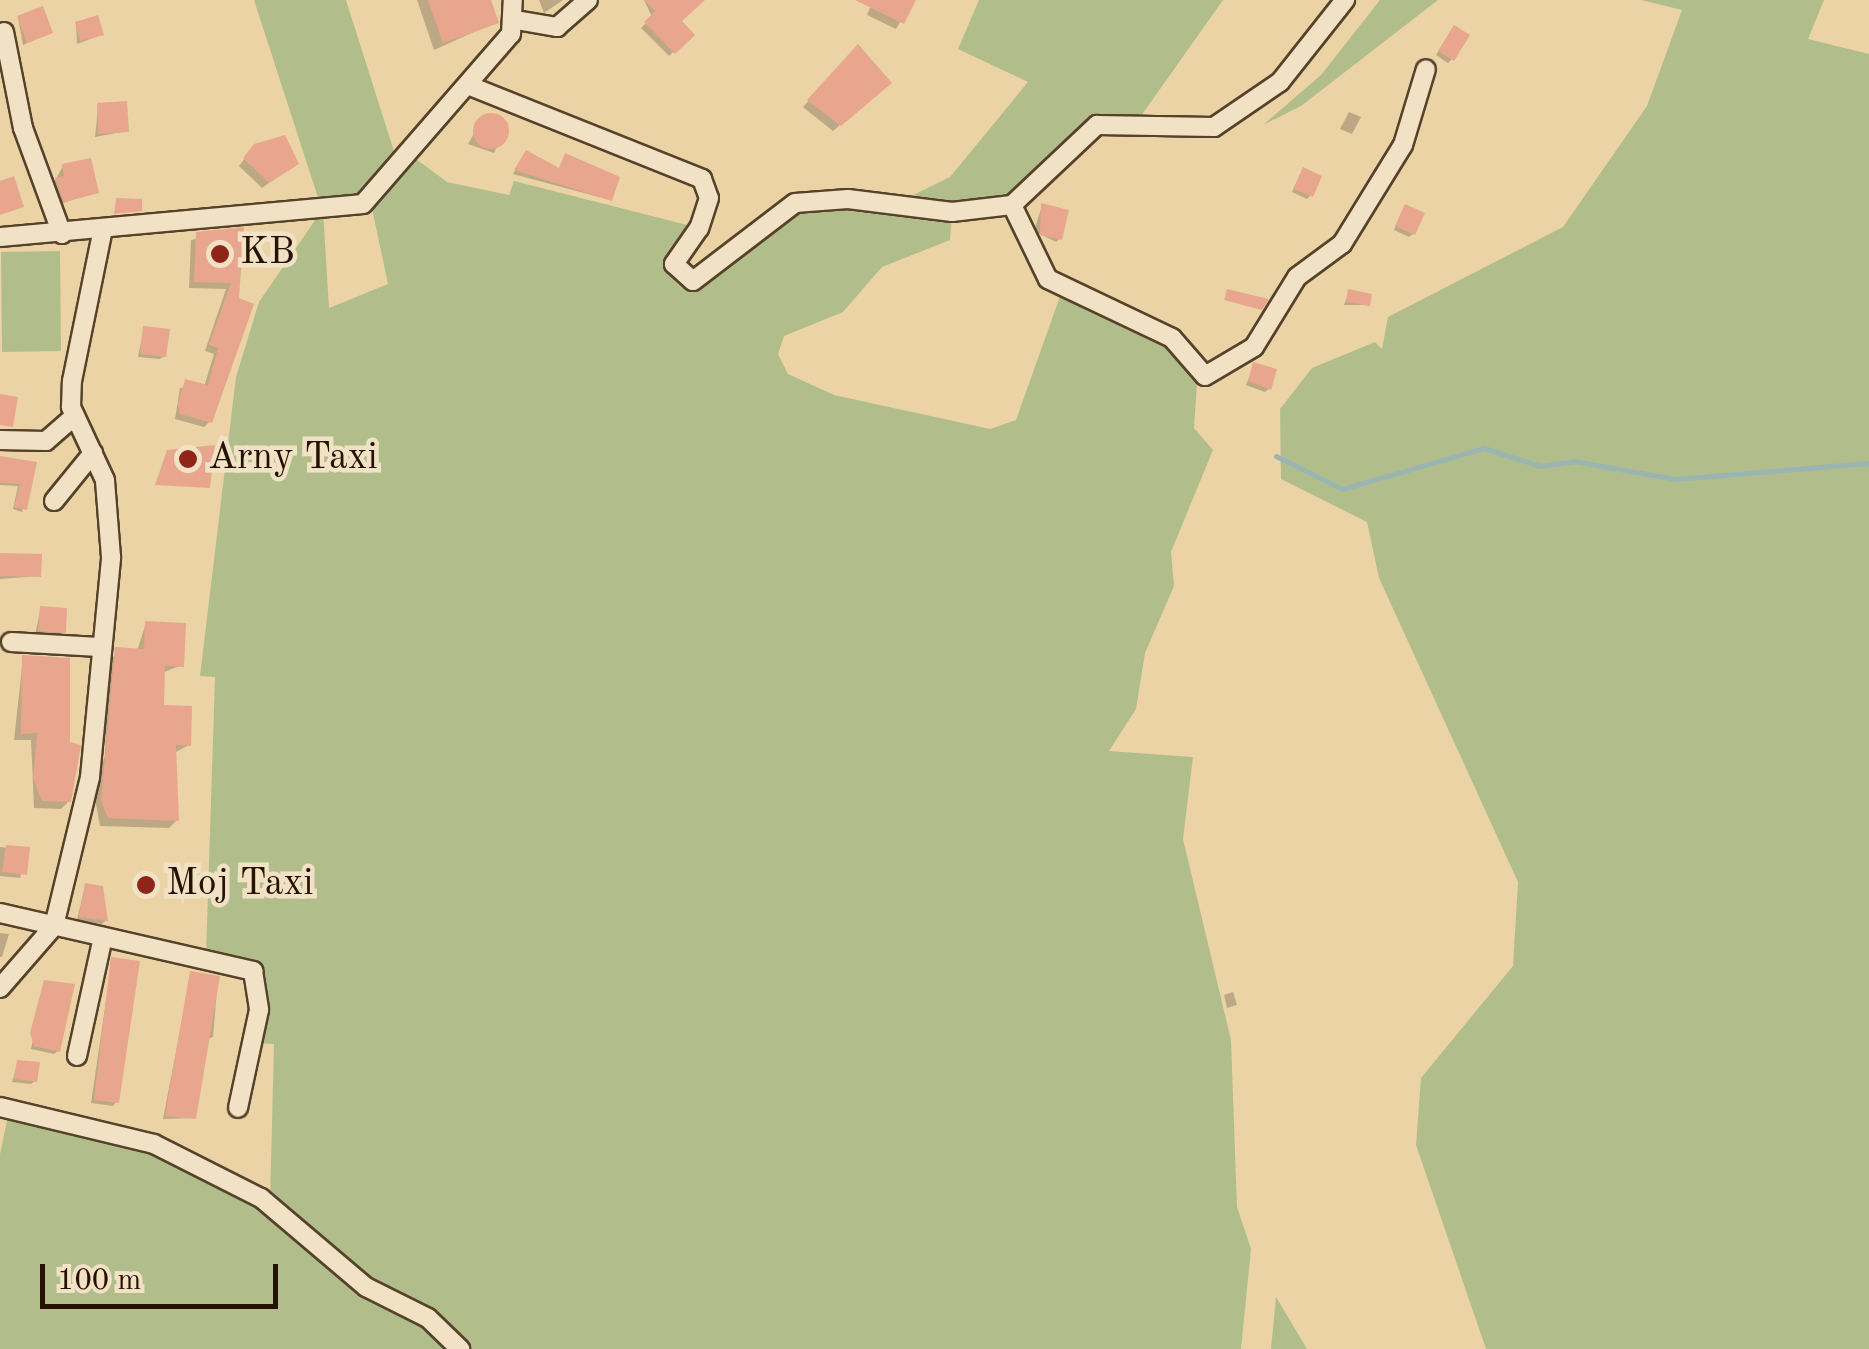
<!DOCTYPE html>
<html>
<head>
<meta charset="utf-8">
<style>
  body { margin:0 }
  #map { position:relative; width:1869px; height:1349px; overflow:hidden; background:#ebd3a6; font-family:"Old Standard TT",serif }
  div>[style] { position:absolute }
  [style*='--x'] { left:calc(var(--x)*1px); top:calc(var(--y)*1px); width:calc(var(--w)*1px); rotate:calc(var(--a)*1deg) }
  .green>* { inset:0; background:#b1be8c }
  .shadow>* { inset:0; background:#0003 }
  .stream>* { height:5px; margin:-2.5px; padding:0 2.5px; transform-origin:2.5px; border-radius:2.5px; background:#9bb6b0 }
  .building>* { inset:0; background:#e8a68e }
  .round { border-radius:50% }
  .roads { filter:drop-shadow(2px 0 #56422a) drop-shadow(-2px 0 #56422a) drop-shadow(0 2px #56422a) drop-shadow(0 -2px #56422a) }
  .street>* { height:18px; margin:-9px; padding:0 9px; transform-origin:9px; border-radius:9px; background:#f2e2c5 }
  .dots>* { width:28px; height:28px; translate:-50% -50%; box-sizing:border-box; border:5px solid #f2e2c5; border-radius:50% }
  span { translate:-50% -50%; white-space:nowrap; text-align:center; line-height:1.15; -webkit-text-stroke:9px #f2e2c5; paint-order:stroke }
  .poi-label { font-size:38px; color:#251200 }
  .left { translate:0 -50%; text-align:left }
  .scale { position:absolute; left:40px; top:1264px; width:238px; height:45px; box-sizing:border-box; border:5px solid #251200; border-top:0; padding-left:12px; font-size:30px; line-height:35px; white-space:nowrap; color:#251200; -webkit-text-stroke:8px #f2e2c5; paint-order:stroke }
</style>
</head>
<body>
<div id="map">
  <div class="green">
    <div style="clip-path:polygon(evenodd,254px 0,346px 0,398px 164px,408px 153px,447px 182px,509px 195px,514px 181px,699px 228px,682px 256px,683px 279px,795px 203px,895px 204px,950px 177px,1028px 82px,958px 49px,979px 0,1223px 0,1136px 123px,1116px 119px,1028px 192px,952px 212px,950px 240px,882px 267px,843px 312px,784px 336px,778px 354px,788px 374px,834px 395px,990px 429px,1016px 420px,1063px 288px,1153px 327px,1198px 369px,1194px 428px,1213px 450px,1171px 552px,1174px 586px,1145px 653px,1136px 709px,1109px 751px,1193px 757px,1183px 839px,1231px 1040px,1237px 1207px,1251px 1249px,1241px 1349px,0 1349px,0 1154px,9px 1111px,120px 1135px,270px 1203px,274px 1044px,252px 1043px,253px 971px,206px 956px,215px 677px,200px 676px,236px 377px,259px 302px,322px 210px,254px 0,370px 199px,388px 284px,329px 308px,323px 210px,370px 199px)"></div>
    <div style="clip-path:polygon(1380px 0,1438px 0,1301px 106px,1263px 125px,1321px 75px)"></div>
    <div style="clip-path:polygon(1641px 0,1824px 0,1808px 39px,1869px 54px,1869px 1349px,1486px 1349px,1416px 1145px,1421px 1078px,1513px 966px,1518px 882px,1379px 578px,1367px 522px,1281px 479px,1280px 409px,1312px 368px,1375px 342px,1382px 349px,1388px 317px,1563px 227px,1647px 106px,1682px 10px)"></div>
    <div style="clip-path:polygon(60px 251px,61px 351px,2px 352px,1px 252px)"></div>
    <div style="clip-path:polygon(1276px 1297px,1307px 1349px,1271px 1349px)"></div>
  </div>
  <div class="shadow">
    <div style="clip-path:polygon(417px 0,489px 0,496px 22px,434px 50px)"></div>
    <div style="clip-path:polygon(539px 0,563px 0,544px 13px)"></div>
    <div style="clip-path:polygon(644px 0,697px 0,679px 21px,692px 34px,669px 56px,641px 28px,652px 17px)"></div>
    <div style="clip-path:polygon(873px 0,913px 0,896px 29px,867px 15px)"></div>
    <div style="clip-path:polygon(18px 18px,50px 33px,23px 45px)"></div>
    <div style="clip-path:polygon(76px 24px,101px 35px,77px 44px)"></div>
    <div style="clip-path:polygon(1451px 31px,1452px 59px,1448px 63px,1436px 55px)"></div>
    <div style="clip-path:polygon(858px 47px,882px 88px,833px 131px,803px 107px)"></div>
    <div style="clip-path:polygon(98px 108px,127px 131px,95px 137px)"></div>
    <div style="clip-path:polygon(1349px 112px,1361px 117px,1352px 134px,1340px 129px)"></div>
    <div style="clip-path:polygon(485px 115px,508px 123px,494px 153px,468px 144px)"></div>
    <div style="clip-path:polygon(249px 153px,296px 164px,262px 188px,239px 166px)"></div>
    <div style="clip-path:polygon(523px 156px,558px 170px,566px 156px,610px 200px,513px 174px)"></div>
    <div style="clip-path:polygon(63px 166px,96px 192px,60px 204px,53px 184px)"></div>
    <div style="clip-path:polygon(1300px 174px,1310px 196px,1307px 199px,1292px 192px)"></div>
    <div style="clip-path:polygon(1042px 206px,1060px 238px,1056px 242px,1034px 231px)"></div>
    <div style="clip-path:polygon(1402px 211px,1413px 234px,1409px 237px,1394px 230px)"></div>
    <div style="clip-path:polygon(241px 230px,210px 421px,204px 427px,175px 419px,180px 388px,204px 387px,214px 354px,205px 351px,226px 289px,189px 288px,191px 240px)"></div>
    <div style="clip-path:polygon(1349px 292px,1368px 305px,1344px 305px)"></div>
    <div style="clip-path:polygon(144px 328px,164px 356px,160px 359px,138px 357px)"></div>
    <div style="clip-path:polygon(1254px 365px,1269px 389px,1265px 392px,1246px 385px)"></div>
    <div style="clip-path:polygon(0 459px,34px 464px,22px 512px,13px 509px,18px 486px,0 485px)"></div>
    <div style="clip-path:polygon(1px 559px,39px 576px,0 579px)"></div>
    <div style="clip-path:polygon(41px 608px,63px 631px,60px 635px,35px 634px)"></div>
    <div style="clip-path:polygon(146px 623px,182px 665px,162px 673px,161px 708px,189px 745px,174px 753px,177px 820px,169px 828px,100px 826px,94px 793px,105px 755px,108px 658px,137px 651px)"></div>
    <div style="clip-path:polygon(23px 658px,69px 801px,61px 809px,34px 808px,31px 740px,14px 740px)"></div>
    <div style="clip-path:polygon(0 847px,27px 850px,20px 878px,0 876px)"></div>
    <div style="clip-path:polygon(85px 886px,106px 920px,102px 924px,77px 920px)"></div>
    <div style="clip-path:polygon(0 933px,9px 934px,2px 957px,0 957px)"></div>
    <div style="clip-path:polygon(112px 960px,116px 1102px,113px 1106px,91px 1103px)"></div>
    <div style="clip-path:polygon(191px 974px,218px 978px,213px 1037px,204px 1040px,194px 1118px,163px 1119px)"></div>
    <div style="clip-path:polygon(45px 983px,58px 1051px,54px 1054px,31px 1049px)"></div>
    <div style="clip-path:polygon(1233px 992px,1237px 1005px,1227px 1008px,1224px 995px)"></div>
    <div style="clip-path:polygon(18px 1062px,35px 1081px,31px 1084px,12px 1082px)"></div>
  </div>
  <div class="stream">
    <div style="--x:1276;--y:456;--w:74;--a:26.6"></div>
    <div style="--x:1342;--y:489;--w:148;--a:-16.1"></div>
    <div style="--x:1484;--y:448;--w:59;--a:17.8"></div>
    <div style="--x:1540;--y:466;--w:34;--a:-8"></div>
    <div style="--x:1574;--y:461;--w:103;--a:10.1"></div>
    <div style="--x:1675;--y:479;--w:195;--a:-4.7"></div>
  </div>
  <div class="building">
    <div style="clip-path:polygon(428px 0,491px 0,499px 23px,443px 43px)"></div>
    <div style="clip-path:polygon(644px 0,705px 0,682px 21px,695px 35px,675px 54px,644px 22px,655px 11px)"></div>
    <div style="clip-path:polygon(855px 0,916px 0,904px 24px)"></div>
    <div style="clip-path:polygon(43px 6px,53px 33px,27px 43px,17px 16px)"></div>
    <div style="clip-path:polygon(98px 15px,104px 35px,80px 41px,75px 22px)"></div>
    <div style="clip-path:polygon(1454px 25px,1470px 35px,1454px 61px,1438px 51px)"></div>
    <div style="clip-path:polygon(858px 44px,892px 83px,841px 126px,807px 100px)"></div>
    <div style="clip-path:polygon(127px 101px,129px 132px,98px 134px,97px 103px)"></div>
    <div class="round" style="left:473px;top:113px;width:36px;height:36px"></div>
    <div style="clip-path:polygon(285px 135px,299px 164px,269px 183px,243px 158px,254px 144px)"></div>
    <div style="clip-path:polygon(526px 150px,559px 168px,565px 153px,620px 177px,612px 201px,514px 170px)"></div>
    <div style="clip-path:polygon(91px 158px,99px 193px,64px 202px,55px 178px,64px 176px,62px 164px)"></div>
    <div style="clip-path:polygon(1303px 167px,1322px 176px,1313px 197px,1294px 189px)"></div>
    <div style="clip-path:polygon(14px 176px,24px 207px,0 215px,0 181px)"></div>
    <div style="clip-path:polygon(116px 198px,142px 199px,142px 211px,114px 214px)"></div>
    <div style="clip-path:polygon(1041px 203px,1069px 210px,1062px 240px,1040px 235px)"></div>
    <div style="clip-path:polygon(1405px 204px,1425px 213px,1415px 235px,1395px 226px)"></div>
    <div style="clip-path:polygon(244px 227px,239px 298px,254px 304px,212px 423px,180px 414px,178px 404px,185px 379px,208px 385px,218px 348px,209px 345px,231px 283px,194px 282px,196px 232px)"></div>
    <div style="clip-path:polygon(1227px 289px,1268px 299px,1268px 301px,1262px 310px,1224px 300px)"></div>
    <div style="clip-path:polygon(1348px 289px,1372px 294px,1370px 306px,1346px 302px)"></div>
    <div style="clip-path:polygon(143px 326px,170px 329px,166px 357px,140px 354px)"></div>
    <div style="clip-path:polygon(1253px 362px,1277px 369px,1271px 390px,1248px 381px)"></div>
    <div style="clip-path:polygon(0 394px,18px 397px,13px 427px,0 425px)"></div>
    <div style="clip-path:polygon(215px 445px,210px 488px,155px 485px,167px 450px)"></div>
    <div style="clip-path:polygon(0 456px,37px 462px,27px 510px,14px 507px,20px 484px,0 483px)"></div>
    <div style="clip-path:polygon(0 553px,42px 554px,41px 577px,0 576px)"></div>
    <div style="clip-path:polygon(40px 606px,67px 608px,66px 633px,38px 631px)"></div>
    <div style="clip-path:polygon(145px 621px,186px 623px,184px 667px,165px 666px,164px 705px,192px 706px,191px 746px,176px 745px,179px 821px,108px 818px,101px 801px,115px 647px,144px 649px)"></div>
    <div style="clip-path:polygon(22px 655px,70px 658px,70px 742px,81px 745px,71px 802px,42px 801px,33px 778px,37px 733px,21px 734px)"></div>
    <div style="clip-path:polygon(6px 845px,30px 847px,27px 875px,2px 872px)"></div>
    <div style="clip-path:polygon(85px 883px,103px 886px,108px 921px,79px 917px)"></div>
    <div style="clip-path:polygon(111px 957px,140px 961px,119px 1103px,94px 1100px)"></div>
    <div style="clip-path:polygon(190px 971px,220px 976px,196px 1119px,165px 1116px)"></div>
    <div style="clip-path:polygon(44px 980px,75px 984px,60px 1052px,34px 1046px,30px 1033px)"></div>
    <div style="clip-path:polygon(17px 1060px,40px 1062px,37px 1082px,14px 1079px)"></div>
  </div>
  <div class="roads">
    <div class="street">
      <div style="--x:516;--y:20;--w:42;--a:9.7"></div>
      <div style="--x:557;--y:27;--w:41;--a:-41.1"></div>
      <div style="--x:4;--y:32;--w:98;--a:78.8"></div>
      <div style="--x:23;--y:128;--w:113;--a:69.8"></div>
      <div style="--x:470;--y:86;--w:250;--a:21.8"></div>
      <div style="--x:702;--y:179;--w:20;--a:70"></div>
      <div style="--x:709;--y:198;--w:32;--a:108"></div>
      <div style="--x:699;--y:228;--w:44;--a:124.8"></div>
      <div style="--x:674;--y:264;--w:25;--a:42"></div>
      <div style="--x:693;--y:281;--w:128;--a:-37.4"></div>
      <div style="--x:795;--y:203;--w:53;--a:-4.3"></div>
      <div style="--x:848;--y:199;--w:105;--a:7.1"></div>
      <div style="--x:952;--y:212;--w:60;--a:-6.7"></div>
      <div style="--x:1012;--y:205;--w:117;--a:-43.3"></div>
      <div style="--x:1097;--y:125;--w:117;--a:1"></div>
      <div style="--x:1214;--y:127;--w:80;--a:-34.3"></div>
      <div style="--x:1280;--y:82;--w:105;--a:-51.6"></div>
      <div style="--x:1012;--y:205;--w:82;--a:64.1"></div>
      <div style="--x:1048;--y:279;--w:137;--a:25.4"></div>
      <div style="--x:1172;--y:338;--w:50;--a:49"></div>
      <div style="--x:1205;--y:376;--w:57;--a:-30.6"></div>
      <div style="--x:1254;--y:347;--w:82;--a:-58.4"></div>
      <div style="--x:1297;--y:277;--w:56;--a:-36.3"></div>
      <div style="--x:1342;--y:244;--w:116;--a:-58.4"></div>
      <div style="--x:1403;--y:145;--w:79;--a:-73.2"></div>
      <div style="--x:0;--y:237;--w:364;--a:-5.2"></div>
      <div style="--x:363;--y:204;--w:225;--a:-49"></div>
      <div style="--x:511;--y:34;--w:34;--a:-87"></div>
      <div style="--x:0;--y:440;--w:46;--a:1.2"></div>
      <div style="--x:46;--y:441;--w:38;--a:-41"></div>
      <div style="--x:54;--y:501;--w:62;--a:-50.9"></div>
      <div style="--x:11;--y:642;--w:88;--a:3.3"></div>
      <div style="--x:0;--y:913;--w:260;--a:12.9"></div>
      <div style="--x:253;--y:971;--w:39;--a:81"></div>
      <div style="--x:259;--y:1010;--w:100;--a:102.1"></div>
      <div style="--x:0;--y:988;--w:82;--a:-48.9"></div>
      <div style="--x:54;--y:926;--w:153;--a:-76.4"></div>
      <div style="--x:90;--y:777;--w:221;--a:-84.5"></div>
      <div style="--x:111;--y:557;--w:77;--a:-94.5"></div>
      <div style="--x:105;--y:480;--w:81;--a:-115"></div>
      <div style="--x:71;--y:407;--w:26;--a:-88"></div>
      <div style="--x:72;--y:381;--w:155;--a:-78.5"></div>
      <div style="--x:77;--y:1056;--w:122;--a:-77.7"></div>
      <div style="--x:0;--y:1107;--w:158;--a:13.5"></div>
      <div style="--x:154;--y:1144;--w:120;--a:26.8"></div>
      <div style="--x:261;--y:1198;--w:138;--a:40.3"></div>
      <div style="--x:366;--y:1287;--w:69;--a:26.6"></div>
      <div style="--x:428;--y:1318;--w:45;--a:44.1"></div>
    </div>
  </div>
  <div class="dots">
    <div style="left:220px;top:254px;background:#8f2418"></div>
    <div style="left:188px;top:459px;background:#8f2418"></div>
    <div style="left:146px;top:885px;background:#8f2418"></div>
  </div>
  <div class="poi-label">
    <span class="left" style="left:240px;top:254px">KB</span>
    <span class="left" style="left:208px;top:459px">Arny Taxi</span>
    <span class="left" style="left:166px;top:885px">Moj Taxi</span>
  </div>
  <div class="scale">100 m</div>
</div>
</body>
</html>
